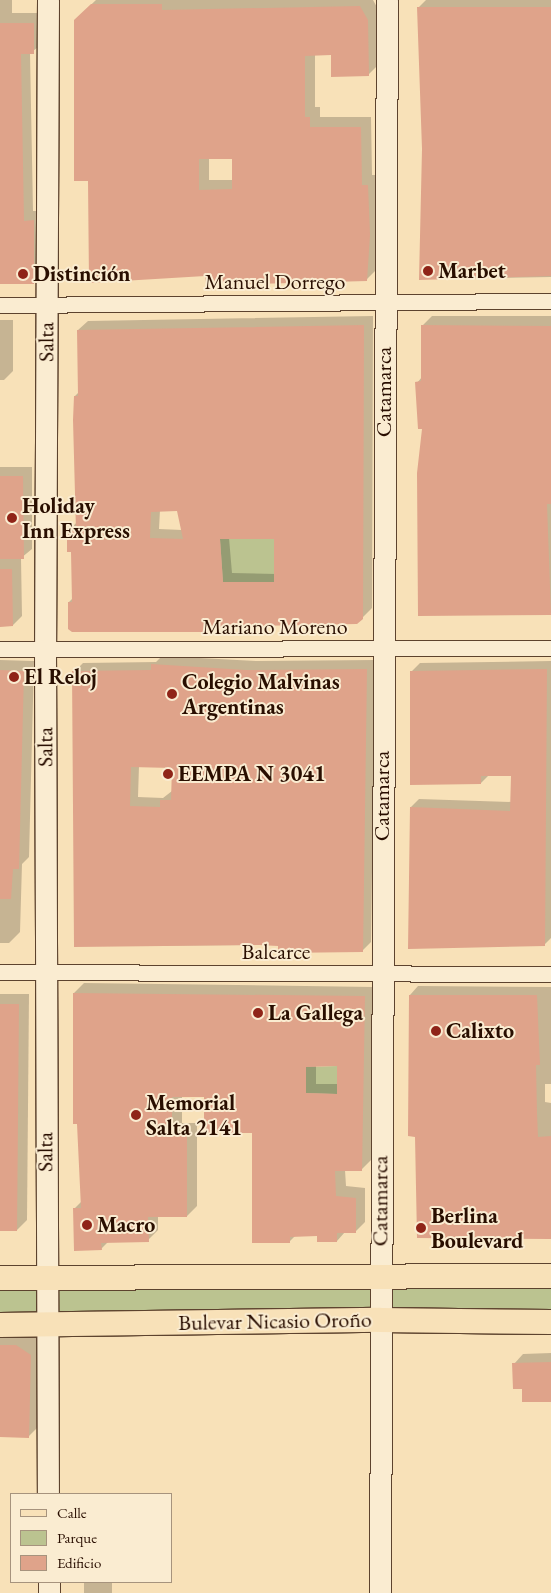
<!DOCTYPE html>
<html>
<head>
<meta charset="utf-8">
<style>
  body { margin:0 }
  #map { position:relative; width:551px; height:1593px; overflow:hidden; background:#f8e1b8; font-family:"EB Garamond",serif }
  div>[style] { position:absolute }
  [style*='--x'] { left:calc(var(--x)*1px); top:calc(var(--y)*1px); width:calc(var(--w)*1px); rotate:calc(var(--a)*1deg) }
  .green>* { inset:0; background:#bbc390 }
  .shadow>* { inset:0; background:#0003 }
  .building>* { inset:0; background:#dfa38a }
  .roads { filter:drop-shadow(1px 0 #5d432e) drop-shadow(-1px 0 #5d432e) drop-shadow(0 1px #5d432e) drop-shadow(0 -1px #5d432e) }
  .street>* { height:15px; margin:-7.5px; padding:0 7.5px; transform-origin:7.5px; border-radius:7.5px; background:#faecd1 }
  .secondary>* { height:21px; margin:-10.5px; padding:0 10.5px; transform-origin:10.5px; border-radius:10.5px; background:#faecd1 }
  .primary>* { height:24px; margin:-12px; padding:0 12px; transform-origin:12px; border-radius:12px; background:#f8e1b8 }
  .dots>* { width:14px; height:14px; translate:-50% -50%; box-sizing:border-box; border:2px solid #faecd1; border-radius:50% }
  span { translate:-50% -50%; white-space:nowrap; text-align:center; line-height:1.15; -webkit-text-stroke:4px #faecd1; paint-order:stroke }
  .poi-label { font-size:22px; color:#290e00; font-weight:700 }
  .left { translate:0 -50%; text-align:left }
  .street-label { font-size:22px; color:#290e00 }
  .legend { position:absolute; left:10px; top:1493px; width:162px; height:90px; box-sizing:border-box; background:#faecd1; border:1px solid #a6937d; margin:0; padding:6px 9px; list-style:none; font-size:15px; color:#290e00 }
  .legend li { display:flex; align-items:center; gap:10px; height:25px }
  .legend b { width:25px; border:1px solid #a6937d }
</style>
</head>
<body>
<div id="map">
  <div class="green">
    <div style="clip-path:polygon(220px 539px,274px 539px,274px 582px,223px 582px)"></div>
    <div style="clip-path:polygon(337px 1066px,337px 1094px,306px 1093px,306px 1067px)"></div>
    <div style="clip-path:polygon(551px 1276px,551px 1322px,0 1325px,0 1278px)"></div>
  </div>
  <div class="shadow">
    <div style="clip-path:polygon(0 0,12px 0,12px 13px,43px 13px,44px 43px,30px 53px,33px 211px,43px 211px,44px 273px,34px 283px,0 283px)"></div>
    <div style="clip-path:polygon(evenodd,96px 0,373px 0,378px 9px,379px 64px,368px 75px,332px 54px,315px 54px,315px 107px,320px 107px,320px 117px,371px 117px,372px 175px,378px 175px,377px 269px,366px 280px,206px 275px,89px 180px,75px 20px,96px 0,234px 157px,233px 180px,209px 180px,209px 158px,234px 157px)"></div>
    <div style="clip-path:polygon(426px 0,551px 0,551px 277px,420px 279px,423px 149px,418px 8px)"></div>
    <div style="clip-path:polygon(evenodd,373px 316px,372px 608px,362px 618px,216px 625px,210px 630px,69px 602px,73px 598px,72px 550px,68px 532px,77px 522px,75px 396px,79px 392px,78px 330px,88px 321px,373px 316px,160px 510px,178px 510px,182px 530px,159px 529px,160px 510px,373px 316px,276px 537px,276px 574px,232px 573px,229px 538px,276px 537px)"></div>
    <div style="clip-path:polygon(432px 316px,551px 316px,551px 613px,419px 615px,424px 427px,417px 383px,422px 377px,422px 326px)"></div>
    <div style="clip-path:polygon(0 320px,13px 320px,13px 371px,4px 380px,0 380px)"></div>
    <div style="clip-path:polygon(0 467px,32px 467px,32px 549px,21px 558px,22px 616px,13px 625px,0 625px)"></div>
    <div style="clip-path:polygon(evenodd,162px 656px,256px 661px,375px 660px,371px 942px,362px 951px,279px 945px,75px 946px,74px 672px,83px 663px,156px 662px,162px 656px,139px 766px,173px 766px,172px 791px,163px 798px,138px 797px,139px 766px)"></div>
    <div style="clip-path:polygon(0 660px,34px 661px,29px 857px,22px 864px,20px 932px,9px 943px,0 943px)"></div>
    <div style="clip-path:polygon(551px 661px,551px 938px,544px 945px,411px 807px,419px 799px,512px 802px,513px 775px,489px 775px,481px 783px,411px 672px,420px 663px)"></div>
    <div style="clip-path:polygon(evenodd,84px 983px,374px 987px,372px 1159px,362px 1169px,345px 1170px,346px 1186px,365px 1188px,365px 1222px,355px 1232px,345px 1232px,337px 1241px,318px 1235px,296px 1235px,290px 1241px,253px 1132px,205px 1096px,182px 1096px,182px 1123px,197px 1123px,197px 1206px,187px 1216px,158px 1216px,158px 1230px,148px 1240px,109px 1241px,101px 1249px,74px 1209px,82px 1201px,74px 993px,84px 983px,339px 1065px,338px 1084px,316px 1084px,316px 1066px,339px 1065px)"></div>
    <div style="clip-path:polygon(418px 986px,551px 987px,551px 1084px,545px 1084px,545px 1102px,551px 1103px,551px 1238px,417px 1136px,410px 995px)"></div>
    <div style="clip-path:polygon(0 994px,29px 994px,27px 1220px,17px 1230px,0 1230px)"></div>
    <div style="clip-path:polygon(29px 1333px,43px 1342px,41px 1424px,29px 1436px,0 1436px,0 1334px)"></div>
    <div style="clip-path:polygon(551px 1353px,551px 1400px,523px 1388px,514px 1364px,523px 1354px)"></div>
    <div style="clip-path:polygon(84px 1582px,112px 1582px,112px 1593px,84px 1593px)"></div>
  </div>
  <div class="building">
    <div style="clip-path:polygon(evenodd,91px 4px,162px 4px,162px 10px,360px 6px,368px 20px,369px 76px,331px 77px,331px 55px,305px 56px,305px 117px,310px 117px,310px 127px,361px 127px,362px 185px,368px 185px,370px 235px,367px 281px,251px 284px,206px 283px,205px 276px,89px 283px,88px 181px,74px 181px,74px 20px,91px 4px,199px 159px,232px 159px,232px 189px,199px 190px,199px 159px)"></div>
    <div style="clip-path:polygon(417px 7px,551px 7px,551px 276px,419px 280px,422px 149px)"></div>
    <div style="clip-path:polygon(0 23px,34px 23px,34px 54px,21px 54px,24px 221px,34px 220px,34px 284px,0 284px)"></div>
    <div style="clip-path:polygon(evenodd,364px 325px,363px 619px,357px 624px,211px 627px,211px 632px,72px 632px,68px 629px,68px 602px,72px 602px,71px 552px,67px 552px,67px 531px,76px 531px,73px 420px,74px 396px,78px 396px,77px 330px,364px 325px,177px 511px,183px 539px,150px 538px,151px 512px,177px 511px,364px 325px,220px 539px,274px 539px,274px 582px,223px 582px,220px 539px)"></div>
    <div style="clip-path:polygon(421px 325px,551px 326px,551px 504px,547px 504px,551px 615px,418px 616px,417px 473px,422px 429px,418px 429px,415px 382px,421px 381px)"></div>
    <div style="clip-path:polygon(0 476px,23px 476px,24px 559px,0 559px)"></div>
    <div style="clip-path:polygon(0 569px,12px 569px,13px 626px,0 627px)"></div>
    <div style="clip-path:polygon(evenodd,151px 664px,246px 670px,367px 669px,363px 952px,278px 953px,278px 946px,259px 945px,74px 947px,72px 671px,151px 670px,151px 664px,131px 767px,172px 768px,171px 800px,160px 800px,160px 807px,130px 806px,131px 767px)"></div>
    <div style="clip-path:polygon(547px 669px,545px 946px,408px 949px,410px 807px,510px 811px,511px 776px,481px 776px,481px 784px,410px 785px,410px 671px)"></div>
    <div style="clip-path:polygon(0 670px,24px 671px,19px 869px,13px 869px,11px 899px,0 899px)"></div>
    <div style="clip-path:polygon(evenodd,73px 993px,365px 996px,362px 1171px,335px 1171px,336px 1196px,356px 1198px,356px 1233px,337px 1233px,337px 1242px,317px 1242px,317px 1236px,290px 1237px,290px 1243px,252px 1243px,252px 1133px,204px 1133px,204px 1097px,172px 1097px,172px 1133px,187px 1133px,187px 1217px,148px 1217px,149px 1242px,101px 1243px,102px 1250px,74px 1251px,73px 1208px,81px 1208px,77px 1124px,73px 1124px,73px 993px,337px 1066px,337px 1094px,306px 1093px,306px 1067px,337px 1066px)"></div>
    <div style="clip-path:polygon(409px 995px,537px 995px,540px 1065px,536px 1065px,537px 1113px,538px 1137px,551px 1136px,551px 1239px,417px 1238px,415px 1137px,408px 1136px)"></div>
    <div style="clip-path:polygon(0 1004px,19px 1004px,17px 1231px,0 1231px)"></div>
    <div style="clip-path:polygon(0 1345px,16px 1345px,31px 1355px,29px 1438px,0 1437px)"></div>
    <div style="clip-path:polygon(551px 1362px,551px 1402px,522px 1402px,522px 1389px,513px 1389px,512px 1363px)"></div>
  </div>
  <div class="roads">
    <div class="street">
      <div style="--x:0;--y:305;--w:551;--a:-0.42"></div>
      <div style="--x:0;--y:649;--w:551;--a:-0.1"></div>
      <div style="--x:0;--y:972;--w:551;--a:0.21"></div>
    </div>
    <div class="secondary">
      <div style="--x:48;--y:0;--w:650;--a:90.26"></div>
      <div style="--x:45;--y:650;--w:844;--a:89.8"></div>
      <div style="--x:49;--y:1582;--w:11;--a:90"></div>
      <div style="--x:380;--y:1593;--w:1593;--a:-89.75"></div>
    </div>
    <div class="primary">
      <div style="--x:0;--y:1278;--w:551;--a:-0.21"></div>
      <div style="--x:0;--y:1325;--w:380;--a:-0.8"></div>
      <div style="--x:380;--y:1320;--w:171;--a:0.7"></div>
    </div>
  </div>
  <div class="dots">
    <div style="left:428px;top:271px;background:#8f2418"></div>
    <div style="left:23px;top:274px;background:#8f2418"></div>
    <div style="left:12px;top:518px;background:#8f2418"></div>
    <div style="left:14px;top:677px;background:#8f2418"></div>
    <div style="left:172px;top:694px;background:#8f2418"></div>
    <div style="left:168px;top:774px;background:#8f2418"></div>
    <div style="left:258px;top:1013px;background:#8f2418"></div>
    <div style="left:436px;top:1031px;background:#8f2418"></div>
    <div style="left:136px;top:1115px;background:#8f2418"></div>
    <div style="left:87px;top:1225px;background:#8f2418"></div>
    <div style="left:421px;top:1228px;background:#8f2418"></div>
  </div>
  <div class="poi-label">
    <span class="left" style="left:438px;top:271px">Marbet</span>
    <span class="left" style="left:33px;top:274px">Distinción</span>
    <span class="left" style="left:22px;top:518px">Holiday<br>Inn Express</span>
    <span class="left" style="left:24px;top:677px">El Reloj</span>
    <span class="left" style="left:182px;top:694px">Colegio Malvinas<br>Argentinas</span>
    <span class="left" style="left:178px;top:774px">EEMPA N 3041</span>
    <span class="left" style="left:268px;top:1013px">La Gallega</span>
    <span class="left" style="left:446px;top:1031px">Calixto</span>
    <span class="left" style="left:146px;top:1115px">Memorial<br>Salta 2141</span>
    <span class="left" style="left:431px;top:1228px">Berlina<br>Boulevard</span>
    <span class="left" style="left:97px;top:1225px">Macro</span>
  </div>
  <div class="street-label">
    <span style="left:275px;top:282px">Manuel Dorrego</span>
    <span style="left:46px;top:342px;rotate:-90deg">Salta</span>
    <span style="left:384px;top:392px;rotate:-90deg">Catamarca</span>
    <span style="left:275px;top:627px">Mariano Moreno</span>
    <span style="left:45px;top:747px;rotate:-90deg">Salta</span>
    <span style="left:382px;top:796px;rotate:-90deg">Catamarca</span>
    <span style="left:276px;top:952px">Balcarce</span>
    <span style="left:45px;top:1152px;rotate:-90deg">Salta</span>
    <span style="left:380px;top:1201px;rotate:-90deg">Catamarca</span>
    <span style="left:275px;top:1321px;rotate:-1deg">Bulevar Nicasio Oroño</span>
  </div>
  <ul class="legend">
  <li><b style="height:6px;background:#f8e1b8"></b>Calle</li>
  <li><b style="height:14px;background:#bbc390"></b>Parque</li>
  <li><b style="height:14px;background:#dfa38a"></b>Edificio</li>
  </ul>
</div>
</body>
</html>
